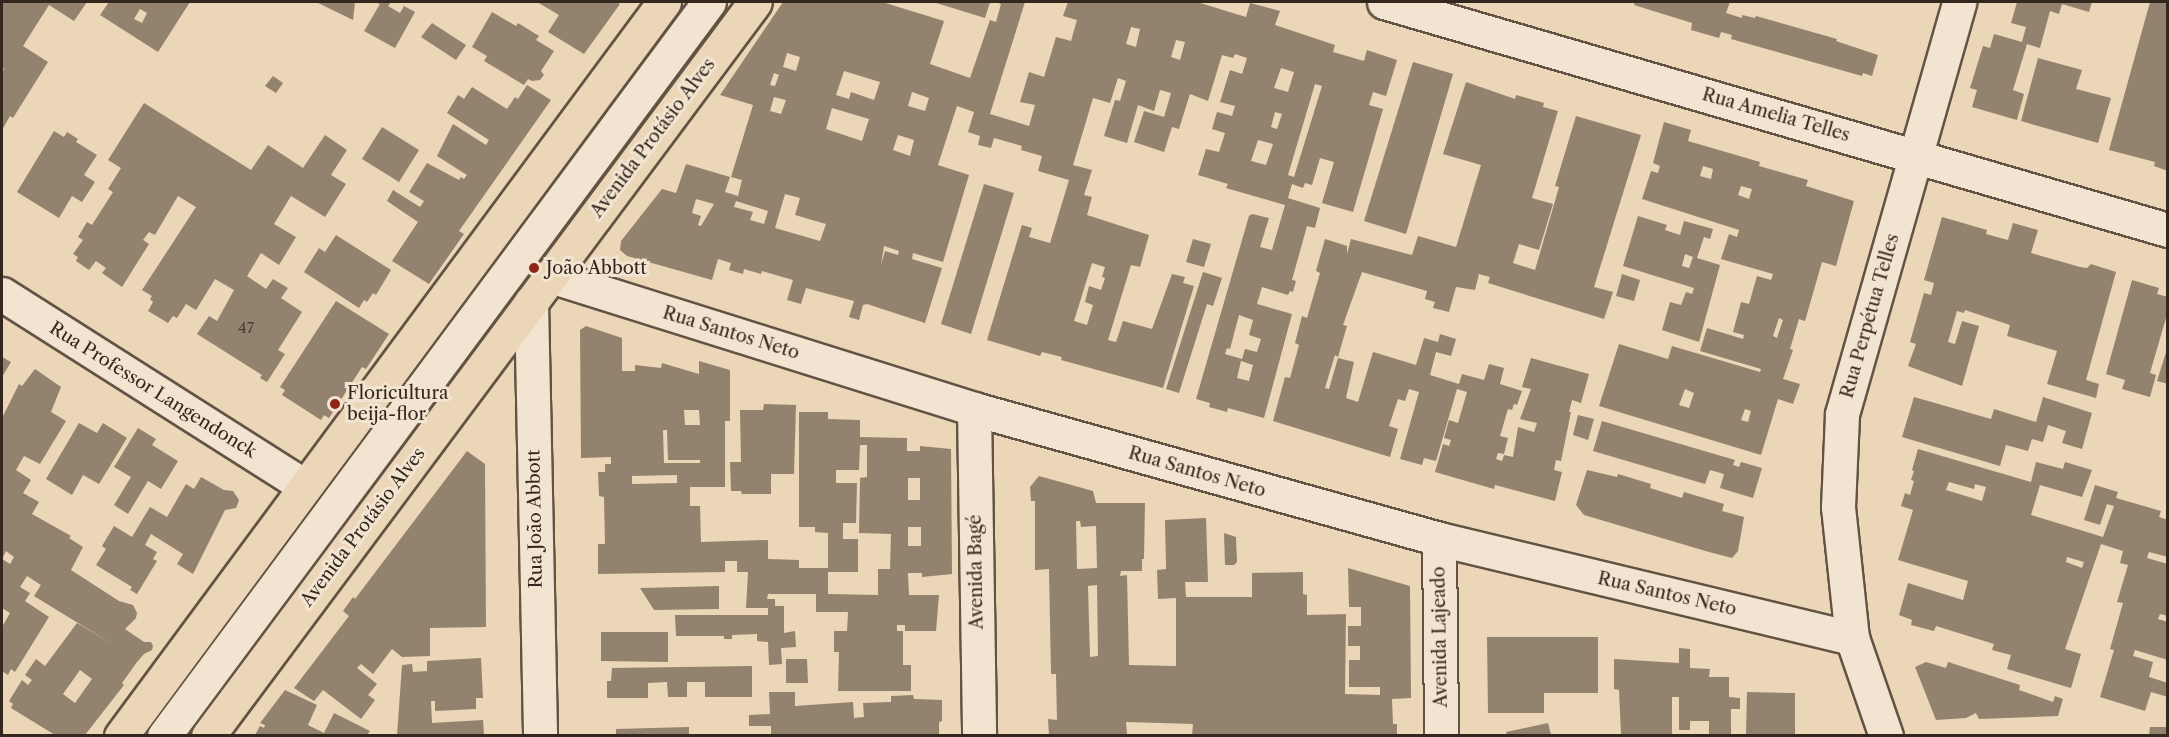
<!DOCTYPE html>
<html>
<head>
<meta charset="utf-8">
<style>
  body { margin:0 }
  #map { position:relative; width:2169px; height:737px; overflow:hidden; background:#ebd6b7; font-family:"Libre Caslon Text",serif }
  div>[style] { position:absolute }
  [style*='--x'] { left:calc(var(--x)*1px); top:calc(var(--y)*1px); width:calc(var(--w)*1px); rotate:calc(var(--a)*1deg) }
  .building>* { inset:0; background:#93826e }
  .roads { filter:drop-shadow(2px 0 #625344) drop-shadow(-2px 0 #625344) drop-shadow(0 2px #625344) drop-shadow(0 -2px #625344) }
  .minor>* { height:33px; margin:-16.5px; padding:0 16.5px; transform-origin:16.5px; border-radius:16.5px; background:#f2e4d0 }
  .major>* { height:33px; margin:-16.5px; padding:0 16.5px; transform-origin:16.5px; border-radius:16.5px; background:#ebd6b7 }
  .dots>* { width:16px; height:16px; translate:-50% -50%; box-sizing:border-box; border:3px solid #f2e4d0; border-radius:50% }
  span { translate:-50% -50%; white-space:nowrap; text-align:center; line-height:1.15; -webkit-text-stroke:6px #f2e4d0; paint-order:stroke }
  .number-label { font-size:15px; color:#4c3e32 }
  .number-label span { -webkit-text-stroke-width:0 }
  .street-label { font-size:18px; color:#34271e }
  .poi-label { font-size:18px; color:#34271e }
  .left { translate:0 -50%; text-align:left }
  .frame { position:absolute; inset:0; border:3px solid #34271e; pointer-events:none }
</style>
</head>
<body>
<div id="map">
  <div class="building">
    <div style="clip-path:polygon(2px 2px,87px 2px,74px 21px,49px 5px,23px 46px,48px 62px,13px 118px,10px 116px,2px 130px,2px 74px,4px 69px,2px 67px)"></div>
    <div style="clip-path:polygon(evenodd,109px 2px,190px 2px,158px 52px,100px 15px,109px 2px,140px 9px,147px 13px,142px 23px,134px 19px,140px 9px)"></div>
    <div style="clip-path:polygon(316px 2px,355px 2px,353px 20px)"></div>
    <div style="clip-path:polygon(375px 2px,391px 2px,388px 6px,400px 13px,404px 6px,415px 12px,395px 48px,364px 31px,380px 4px)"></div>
    <div style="clip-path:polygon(537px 2px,616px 2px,620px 4px,584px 54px,548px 32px,559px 15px)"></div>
    <div style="clip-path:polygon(evenodd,783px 2px,882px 2px,944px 21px,930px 64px,970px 78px,990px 20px,996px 22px,1001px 4px,995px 2px,1025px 2px,990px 114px,1029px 126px,1035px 105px,1020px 102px,1029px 72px,1044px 77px,1056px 37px,1071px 41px,1077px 20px,1063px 16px,1068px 2px,1197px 2px,1246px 17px,1250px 3px,1280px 11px,1275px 25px,1335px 45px,1333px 52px,1364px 61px,1367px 50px,1397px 60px,1386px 96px,1373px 92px,1369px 105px,1383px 109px,1353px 212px,1322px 203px,1334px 162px,1320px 158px,1312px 185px,1305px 183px,1303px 188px,1292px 184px,1288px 198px,1320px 208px,1315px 228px,1307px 226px,1292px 280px,1296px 281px,1293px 292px,1290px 291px,1288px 295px,1262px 287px,1257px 304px,1292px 314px,1264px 418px,1228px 408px,1227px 412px,1209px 407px,1210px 403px,1196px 399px,1249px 216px,1252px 214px,1269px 218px,1260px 247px,1272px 250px,1285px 205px,1226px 188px,1228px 184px,1198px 175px,1206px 149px,1219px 152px,1225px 133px,1212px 129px,1217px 112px,1232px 116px,1235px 106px,1220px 102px,1230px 70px,1242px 74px,1247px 58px,1235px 54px,1233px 58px,1222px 55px,1208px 101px,1190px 94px,1179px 129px,1172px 127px,1164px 152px,1134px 142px,1144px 111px,1164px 117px,1171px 93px,1160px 90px,1154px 111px,1138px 105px,1127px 143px,1104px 136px,1115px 100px,1120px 101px,1126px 81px,1118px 78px,1110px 103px,1093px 98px,1073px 165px,1092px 170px,1084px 195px,1092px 197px,1087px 215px,1149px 235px,1140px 267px,1131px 265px,1108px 340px,1116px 342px,1123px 321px,1152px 329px,1172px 274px,1185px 277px,1183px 283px,1194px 286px,1163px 388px,1061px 360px,1062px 357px,1042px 352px,1040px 356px,987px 340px,1022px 225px,1032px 228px,1029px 237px,1050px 243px,1069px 180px,1038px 171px,1042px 156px,1021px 150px,1022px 146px,994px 138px,991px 148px,978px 145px,980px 136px,968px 132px,974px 112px,957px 106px,938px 165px,969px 175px,943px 262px,913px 253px,912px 259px,942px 268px,925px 323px,867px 304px,863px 305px,859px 320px,849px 317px,854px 301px,806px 288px,801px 304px,787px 300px,793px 280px,762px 271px,761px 274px,744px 269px,743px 274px,729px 270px,731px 263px,718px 259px,712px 280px,627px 256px,620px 250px,621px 241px,662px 189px,676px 193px,686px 164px,730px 177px,725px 192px,738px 196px,742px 180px,731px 177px,753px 105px,720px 95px,783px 2px,1131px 27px,1140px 29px,1136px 47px,1126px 44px,1131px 27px,783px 2px,1176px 40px,1185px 42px,1180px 60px,1171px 57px,1176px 40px,783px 2px,787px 53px,800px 57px,796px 71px,783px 67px,787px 53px,783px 2px,1281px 68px,1294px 72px,1288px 92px,1274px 88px,1281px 68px,783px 2px,844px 71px,880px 82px,874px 100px,851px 92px,849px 99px,836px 95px,844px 71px,783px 2px,774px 73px,779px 75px,775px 86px,770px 85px,774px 73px,783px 2px,1315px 84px,1322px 86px,1294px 177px,1288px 175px,1315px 84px,783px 2px,912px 92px,929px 98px,925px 111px,908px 106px,912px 92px,783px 2px,774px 97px,786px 100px,781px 114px,770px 111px,774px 97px,783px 2px,832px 108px,869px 119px,862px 141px,826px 129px,832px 108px,783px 2px,1275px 112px,1282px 114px,1277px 129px,1271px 127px,1275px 112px,783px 2px,898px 135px,914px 140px,910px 156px,893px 150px,898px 135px,783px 2px,1258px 140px,1273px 144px,1266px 165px,1251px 161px,1258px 140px,783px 2px,785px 194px,800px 198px,795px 215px,826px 224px,820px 241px,775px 228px,785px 194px,783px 2px,696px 199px,714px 204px,701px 226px,698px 225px,701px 216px,692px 213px,696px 199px,783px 2px,736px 201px,768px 211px,764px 224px,750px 220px,753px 212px,734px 207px,736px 201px,783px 2px,884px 246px,899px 251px,898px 255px,885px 251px,881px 265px,884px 246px,783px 2px,1092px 263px,1105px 267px,1102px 277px,1105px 278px,1101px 290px,1089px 286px,1085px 302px,1093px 305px,1087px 325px,1074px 321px,1092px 263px,783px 2px,1239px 315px,1253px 320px,1249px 335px,1261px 339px,1257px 352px,1245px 349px,1242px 359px,1225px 354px,1227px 348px,1230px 349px,1239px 315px,783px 2px,1241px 361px,1253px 365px,1249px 381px,1237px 378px,1241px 361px)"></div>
    <div style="clip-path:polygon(933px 2px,990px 2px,985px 18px)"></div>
    <div style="clip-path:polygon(1635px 2px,1730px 2px,1726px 13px,1742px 18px,1742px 15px,1755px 18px,1756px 16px,1837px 39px,1836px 41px,1878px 55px,1872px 76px,1863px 73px,1862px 76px,1731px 39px,1732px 35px,1721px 32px,1719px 38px,1691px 30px,1692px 23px,1634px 5px)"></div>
    <div style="clip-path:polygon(2017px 2px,2092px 2px,2089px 12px,2062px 4px,2059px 14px,2050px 11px,2040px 48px,2027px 44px,2013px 90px,2024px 94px,2017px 120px,1972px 107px,1977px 90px,1970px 88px,1983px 46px,1990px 48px,1994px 34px,2022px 42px,2026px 27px,2011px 23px)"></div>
    <div style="clip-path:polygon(2150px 2px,2168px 2px,2168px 171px,2154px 166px,2155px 162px,2109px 150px)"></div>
    <div style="clip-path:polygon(492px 12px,516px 26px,518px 23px,539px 36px,536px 40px,554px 51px,541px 71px,544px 75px,540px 80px,532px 81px,528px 79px,524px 85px,484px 61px,487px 56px,472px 47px)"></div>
    <div style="clip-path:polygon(432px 23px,466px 45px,456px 60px,421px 37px)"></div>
    <div style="clip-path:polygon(2038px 58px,2082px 70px,2076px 89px,2111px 98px,2098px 143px,2021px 121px)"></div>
    <div style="clip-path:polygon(1413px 62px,1453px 74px,1406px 234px,1364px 221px)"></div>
    <div style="clip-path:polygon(273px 76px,283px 83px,276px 93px,265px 86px)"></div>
    <div style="clip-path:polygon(1466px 82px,1515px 99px,1516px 95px,1544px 103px,1543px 107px,1558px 111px,1532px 198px,1553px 204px,1539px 250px,1519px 244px,1513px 263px,1535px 270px,1559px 187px,1555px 186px,1576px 116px,1641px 135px,1594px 287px,1613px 292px,1604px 319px,1488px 283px,1490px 277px,1479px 274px,1475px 290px,1456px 287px,1449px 312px,1433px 308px,1435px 302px,1425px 299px,1427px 291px,1362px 272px,1343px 325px,1347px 326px,1338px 357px,1335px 355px,1325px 388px,1329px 389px,1338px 358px,1354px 362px,1346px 398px,1358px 402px,1373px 352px,1416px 365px,1424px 338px,1438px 342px,1440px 334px,1456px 339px,1451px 356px,1436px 352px,1430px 375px,1459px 384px,1462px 374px,1484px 380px,1489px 364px,1504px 368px,1500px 384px,1522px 391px,1517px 405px,1514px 404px,1512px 410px,1508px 409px,1500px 436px,1508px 438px,1504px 454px,1498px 453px,1496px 459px,1502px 461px,1504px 455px,1513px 457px,1518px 427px,1534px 432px,1537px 423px,1520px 419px,1531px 389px,1522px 387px,1531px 358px,1589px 374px,1581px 403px,1572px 400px,1569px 412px,1571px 412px,1561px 461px,1556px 460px,1554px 470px,1562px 472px,1555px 501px,1495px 485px,1494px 489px,1435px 472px,1443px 444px,1449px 446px,1451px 440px,1444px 438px,1449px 420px,1458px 423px,1467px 392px,1457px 389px,1436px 461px,1424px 458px,1422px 465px,1400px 459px,1419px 392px,1409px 389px,1405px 401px,1398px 399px,1389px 426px,1398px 429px,1390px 457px,1273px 421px,1285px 377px,1290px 378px,1299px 345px,1295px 343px,1302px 316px,1307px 318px,1320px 273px,1316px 271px,1325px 239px,1347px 246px,1347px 254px,1351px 239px,1412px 255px,1418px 236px,1456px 247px,1481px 165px,1443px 154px)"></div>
    <div style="clip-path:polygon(527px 85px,551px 100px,459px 231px,464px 234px,429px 284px,392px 261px,418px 222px,387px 201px,393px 190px,420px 207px,424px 201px,409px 192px,427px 163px,459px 180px,461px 177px,464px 179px,467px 175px,437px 156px,453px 124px,486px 145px,489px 140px,447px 113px,458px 95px,464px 99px,472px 87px,507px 109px,515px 97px,518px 99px)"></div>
    <div style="clip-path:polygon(144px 103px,251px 170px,268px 145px,303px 168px,325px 135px,347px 150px,331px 175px,346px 184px,325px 217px,291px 196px,274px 224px,296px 237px,279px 265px,261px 253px,247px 276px,266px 289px,273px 279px,288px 288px,281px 298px,302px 312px,278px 350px,285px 354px,267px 382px,260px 378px,262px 375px,197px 334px,209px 316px,217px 321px,234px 290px,215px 279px,196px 310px,186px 304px,177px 318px,173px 316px,168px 323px,148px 311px,153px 302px,150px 299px,152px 296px,142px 290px,196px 207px,178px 196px,155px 235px,149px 232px,143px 240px,149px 244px,122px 287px,102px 273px,106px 268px,96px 261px,89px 270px,76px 261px,78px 257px,73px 254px,83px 240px,78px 237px,87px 222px,92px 225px,113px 192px,108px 189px,121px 168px,108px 160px)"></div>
    <div style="clip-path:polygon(evenodd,1664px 122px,1691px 130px,1688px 141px,1760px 162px,1759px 166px,1808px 180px,1806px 186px,1854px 201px,1836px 266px,1822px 262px,1805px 321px,1799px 319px,1790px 349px,1793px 350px,1783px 379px,1800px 384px,1793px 404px,1778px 399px,1761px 455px,1599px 406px,1619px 344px,1668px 359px,1672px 346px,1760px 372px,1761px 369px,1700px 351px,1707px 328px,1743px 339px,1744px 335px,1733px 332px,1741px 302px,1749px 304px,1757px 276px,1771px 280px,1773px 274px,1721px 259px,1729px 234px,1737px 237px,1739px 230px,1642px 199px,1651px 171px,1658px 173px,1660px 166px,1653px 163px,1664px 122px,1703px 166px,1713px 169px,1711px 179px,1700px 176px,1703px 166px,1664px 122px,1741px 186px,1752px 189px,1749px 199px,1738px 195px,1741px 186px,1664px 122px,1779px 318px,1783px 320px,1777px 338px,1773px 336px,1779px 318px,1664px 122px,1685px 389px,1694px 393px,1689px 408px,1679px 405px,1685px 389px,1664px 122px,1745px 409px,1751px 411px,1748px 422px,1741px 420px,1745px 409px)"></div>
    <div style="clip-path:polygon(382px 127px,419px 150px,399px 182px,362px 159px)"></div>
    <div style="clip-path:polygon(54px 131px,64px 137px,67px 132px,78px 139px,76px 142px,97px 155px,84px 175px,95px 182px,82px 202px,72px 196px,59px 218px,17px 192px)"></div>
    <div style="clip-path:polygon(984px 184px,1014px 193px,971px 334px,941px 324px)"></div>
    <div style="clip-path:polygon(evenodd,1638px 216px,1667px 225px,1665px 230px,1680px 235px,1684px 221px,1713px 229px,1710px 239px,1704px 237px,1697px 258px,1720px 265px,1699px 342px,1662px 330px,1670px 302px,1681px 305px,1686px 292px,1692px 294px,1694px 288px,1623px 266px,1638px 216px,1685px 254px,1693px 257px,1689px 268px,1682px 266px,1685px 254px)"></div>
    <div style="clip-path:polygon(1942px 217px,1987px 230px,1986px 234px,2008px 240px,2013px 223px,2038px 230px,2031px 253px,2080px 267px,2087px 268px,2091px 264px,2116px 272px,2086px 380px,2099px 384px,2096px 398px,2047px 384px,2057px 351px,2007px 336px,2010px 325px,1965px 310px,1964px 313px,1957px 311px,1948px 342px,1955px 344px,1962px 321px,1979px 326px,1962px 386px,1908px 366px,1916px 344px,1910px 342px,1924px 293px,1931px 295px,1934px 283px,1924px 280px)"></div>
    <div style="clip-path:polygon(336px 235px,391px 270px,376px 295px,373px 293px,367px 302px,364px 300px,359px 308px,304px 272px,319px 248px,325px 252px)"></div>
    <div style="clip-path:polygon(1193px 239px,1211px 244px,1204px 267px,1186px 262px)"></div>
    <div style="clip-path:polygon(1203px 272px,1222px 278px,1213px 306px,1207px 304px,1179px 393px,1166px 389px)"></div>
    <div style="clip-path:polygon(1622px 274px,1640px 280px,1634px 301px,1616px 296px)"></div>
    <div style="clip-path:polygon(2132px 280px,2159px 288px,2157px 294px,2168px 297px,2168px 311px,2150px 373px,2156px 375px,2150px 397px,2122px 389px,2125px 380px,2106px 374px)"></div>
    <div style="clip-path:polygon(336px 301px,389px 334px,366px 369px,362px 367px,329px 418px,324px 415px,321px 420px,282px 395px,285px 390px,280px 387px)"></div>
    <div style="clip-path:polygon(evenodd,586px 326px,622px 338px,622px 371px,635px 371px,635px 365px,661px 368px,662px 363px,699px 374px,699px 361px,730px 370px,730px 421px,725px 421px,725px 487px,690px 487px,690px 506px,700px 506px,701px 542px,768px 540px,768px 559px,799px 560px,799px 568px,828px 568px,828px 533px,815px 532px,815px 527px,799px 527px,799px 412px,828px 412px,828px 419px,860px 420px,860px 437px,907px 438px,907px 451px,920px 451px,920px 446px,951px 449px,952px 574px,922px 577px,922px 573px,908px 573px,909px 595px,939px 595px,936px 631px,905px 631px,905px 625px,897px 625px,897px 631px,903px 631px,903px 665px,911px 665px,911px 691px,838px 691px,839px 652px,834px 652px,834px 631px,847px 631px,848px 612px,816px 612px,816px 594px,768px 594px,767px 599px,775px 599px,775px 606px,784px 606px,784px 633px,795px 631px,796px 647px,781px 648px,782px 664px,769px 665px,768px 642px,757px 641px,757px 634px,732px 635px,732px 639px,724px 639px,724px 636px,676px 636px,675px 615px,768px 615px,768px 608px,746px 608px,748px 572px,737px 572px,737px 561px,725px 561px,725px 572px,598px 574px,598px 544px,605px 544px,604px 497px,599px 496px,598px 472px,605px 472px,605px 464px,611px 464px,611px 457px,581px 458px,580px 330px,586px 326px,684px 410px,699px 410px,700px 425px,685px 425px,684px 410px,586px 326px,663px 430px,667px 430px,668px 460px,700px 460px,700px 463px,664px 463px,663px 430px,586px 326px,860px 445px,867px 445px,867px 477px,860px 478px,859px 533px,891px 534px,890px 569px,878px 569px,878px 595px,828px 594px,828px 572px,858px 572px,858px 539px,843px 539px,843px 523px,856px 523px,857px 483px,836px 483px,836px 470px,859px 470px,860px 445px,586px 326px,677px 475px,677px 483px,632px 484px,632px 476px,677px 475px,586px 326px,908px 478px,920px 478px,920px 500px,908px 500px,908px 478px,586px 326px,908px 527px,921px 527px,921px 546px,908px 546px,908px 527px)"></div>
    <div style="clip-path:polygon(2167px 349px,2168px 349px,2168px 384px,2157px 381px)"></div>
    <div style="clip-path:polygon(2px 357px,11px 362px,2px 377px)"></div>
    <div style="clip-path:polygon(evenodd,35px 369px,61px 387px,51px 412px,66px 421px,40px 464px,24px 456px,16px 470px,31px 480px,23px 493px,39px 502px,32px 514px,71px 536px,69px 538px,83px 547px,71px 570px,119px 601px,133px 605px,137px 613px,136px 618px,125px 629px,144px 642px,151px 642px,153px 646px,152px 650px,144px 654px,137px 662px,122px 683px,124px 685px,85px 735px,55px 735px,11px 708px,13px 704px,9px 701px,22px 680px,28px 685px,32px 680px,25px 675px,36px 659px,45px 666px,77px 623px,114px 645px,34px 596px,41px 585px,27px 576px,20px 587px,30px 593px,25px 601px,49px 617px,15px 672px,11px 669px,8px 675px,2px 671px,2px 627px,10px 613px,2px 608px,2px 559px,10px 564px,14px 557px,6px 551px,2px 559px,2px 418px,19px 384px,22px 386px,35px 369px,80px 670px,92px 679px,75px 703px,63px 694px,80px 670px)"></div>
    <div style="clip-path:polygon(1914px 397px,1991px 419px,1994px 409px,2036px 422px,2043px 397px,2092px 413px,2082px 449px,2062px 443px,2066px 431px,2048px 425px,2043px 442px,2032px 439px,2028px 451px,2006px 445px,2000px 466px,1902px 437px)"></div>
    <div style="clip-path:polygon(764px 404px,796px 405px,794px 474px,771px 474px,771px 494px,742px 494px,741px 491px,731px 491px,730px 462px,741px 462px,740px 410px,763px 410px)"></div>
    <div style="clip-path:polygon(1578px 415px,1594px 419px,1588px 440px,1573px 435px)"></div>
    <div style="clip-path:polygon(1602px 421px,1735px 460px,1733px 465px,1739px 467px,1741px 462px,1762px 468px,1753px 498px,1720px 488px,1724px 474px,1710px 470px,1705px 484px,1593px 451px)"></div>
    <div style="clip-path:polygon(79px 423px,97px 433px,103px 423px,127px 438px,99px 484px,83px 475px,72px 495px,46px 479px)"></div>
    <div style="clip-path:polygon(138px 428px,156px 439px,152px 445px,178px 461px,161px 489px,148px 481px,128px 514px,114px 505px,131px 477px,114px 467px)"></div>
    <div style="clip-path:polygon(evenodd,1918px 449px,2031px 482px,2036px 462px,2063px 469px,2065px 462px,2092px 470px,2082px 497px,2040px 485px,2031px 515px,2103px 537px,2114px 506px,2107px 504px,2100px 525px,2084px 520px,2095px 485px,2118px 492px,2116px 498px,2161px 511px,2159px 517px,2168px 520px,2168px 557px,2149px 552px,2147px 558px,2168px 564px,2168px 616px,2160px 614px,2158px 619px,2168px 622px,2168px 660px,2135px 650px,2133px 656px,2153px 662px,2149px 677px,2168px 683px,2168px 697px,2151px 692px,2145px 711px,2100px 697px,2114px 650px,2110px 649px,2123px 603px,2117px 602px,2128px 565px,2120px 563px,2123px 551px,2101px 544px,2065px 649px,2081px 654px,2071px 688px,2007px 669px,2011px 655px,1992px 650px,1994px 644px,1936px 626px,1934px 631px,1911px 625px,1912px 620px,1899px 615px,1908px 583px,1963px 600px,1968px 581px,1898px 560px,1913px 510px,1901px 506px,1905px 493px,1910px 495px,1914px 481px,1911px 480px,1914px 471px,1912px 470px,1918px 449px,1949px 482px,1974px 489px,1975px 484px,1986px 487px,1982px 501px,1946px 490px,1949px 482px,1918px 449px,2067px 557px,2084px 562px,2082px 568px,2066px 562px,2067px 557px)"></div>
    <div style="clip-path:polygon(467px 451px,485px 464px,486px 627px,430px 628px,430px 656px,402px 657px,392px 649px,373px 674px,361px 664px,357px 668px,377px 684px,368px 695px,375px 700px,361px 719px,323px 690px,314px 701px,294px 688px,349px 616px,343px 611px,353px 597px,355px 599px)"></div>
    <div style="clip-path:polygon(1587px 470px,1617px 477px,1618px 474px,1651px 484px,1650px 488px,1682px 498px,1684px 492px,1724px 504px,1722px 511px,1744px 517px,1738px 551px,1732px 558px,1709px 552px,1584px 515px,1576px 505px)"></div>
    <div style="clip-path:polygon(evenodd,1039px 476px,1093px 491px,1096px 503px,1145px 503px,1144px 559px,1142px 559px,1142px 571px,1121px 571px,1120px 576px,1127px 575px,1129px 665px,1176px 666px,1176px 598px,1158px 599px,1157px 570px,1166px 569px,1165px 520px,1206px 518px,1208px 582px,1185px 582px,1186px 597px,1252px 597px,1252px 573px,1303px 572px,1303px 594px,1307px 595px,1307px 615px,1346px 614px,1345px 694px,1380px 695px,1380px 687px,1349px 687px,1349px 660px,1360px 660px,1360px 646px,1348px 646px,1348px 626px,1361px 626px,1361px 607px,1349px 607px,1348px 568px,1410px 586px,1411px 698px,1392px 699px,1393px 724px,1397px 724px,1397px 735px,1192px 735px,1193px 724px,1126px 722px,1127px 735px,1049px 735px,1048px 719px,1057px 720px,1056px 674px,1051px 674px,1049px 569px,1035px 570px,1035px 501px,1031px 501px,1030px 487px,1039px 476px,1076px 521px,1080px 521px,1081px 527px,1096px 526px,1097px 568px,1077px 569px,1076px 521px,1039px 476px,1097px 585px,1098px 656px,1090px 657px,1088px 586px,1097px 585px)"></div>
    <div style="clip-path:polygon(201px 477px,224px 490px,233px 491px,239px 500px,236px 508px,225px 510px,193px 574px,177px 564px,183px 554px,151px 534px,145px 545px,157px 552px,153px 559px,157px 561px,137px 594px,130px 590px,132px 587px,96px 565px,106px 549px,102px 546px,114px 526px,132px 537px,150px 507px,167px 517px,186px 484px,194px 489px)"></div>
    <div style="clip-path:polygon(1224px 533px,1236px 537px,1237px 562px,1234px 565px,1225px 565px)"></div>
    <div style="clip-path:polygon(719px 586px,719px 609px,654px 610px,640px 588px)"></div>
    <div style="clip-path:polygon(601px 632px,668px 632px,668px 662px,601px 661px)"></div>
    <div style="clip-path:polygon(1487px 637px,1598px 637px,1598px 693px,1544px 693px,1544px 713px,1488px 713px)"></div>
    <div style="clip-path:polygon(1679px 648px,1690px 649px,1690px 668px,1710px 669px,1709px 677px,1729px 677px,1729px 697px,1740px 698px,1740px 709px,1731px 709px,1731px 735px,1709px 735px,1709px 721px,1690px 721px,1690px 730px,1679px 730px,1679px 697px,1672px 697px,1672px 735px,1621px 735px,1619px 690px,1614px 689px,1614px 659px,1679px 663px)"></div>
    <div style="clip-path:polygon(481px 658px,483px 698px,476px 698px,476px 709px,435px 711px,435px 701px,431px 701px,432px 723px,483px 720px,484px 735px,397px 735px,402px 665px,412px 664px,413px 672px,427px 671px,427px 661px)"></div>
    <div style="clip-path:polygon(786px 659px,807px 659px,808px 683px,786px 683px)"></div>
    <div style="clip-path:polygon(1926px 662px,1946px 668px,1948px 662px,2020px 685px,2019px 690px,2053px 702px,2055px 696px,2063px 699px,2058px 716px,1979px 719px,1976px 713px,1966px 718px,1936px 720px,1915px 667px)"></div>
    <div style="clip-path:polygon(752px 666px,752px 697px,705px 697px,705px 682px,687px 682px,687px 697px,668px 697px,667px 682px,648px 683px,648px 698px,607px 698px,607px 681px,611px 681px,612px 668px)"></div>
    <div style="clip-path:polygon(285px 690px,317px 705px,308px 725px,324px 733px,334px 713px,370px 731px,367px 735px,255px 735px,260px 726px,264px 728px,265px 725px,260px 723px)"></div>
    <div style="clip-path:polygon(769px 692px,795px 692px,795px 706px,853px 702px,854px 718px,864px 717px,863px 703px,891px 702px,891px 696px,913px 695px,914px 699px,942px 700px,942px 721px,939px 722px,939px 735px,771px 735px,771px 726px,749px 726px,749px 715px,770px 714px)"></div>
    <div style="clip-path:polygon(1747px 692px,1795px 693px,1795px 735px,1746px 735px)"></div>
    <div style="clip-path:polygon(1548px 723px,1551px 735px,1507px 735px,1506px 732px)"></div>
    <div style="clip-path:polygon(689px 727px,689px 735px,616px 735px,616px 729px)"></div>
    <div style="clip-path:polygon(2150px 727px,2168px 727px,2168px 735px,2149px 735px)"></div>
  </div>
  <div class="roads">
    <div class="minor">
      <div style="--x:1384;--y:2;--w:816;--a:16.22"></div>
      <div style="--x:550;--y:276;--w:444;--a:17.4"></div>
      <div style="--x:974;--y:409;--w:483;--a:15.6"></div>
      <div style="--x:1439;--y:539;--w:425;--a:13.5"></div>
      <div style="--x:2;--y:294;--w:359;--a:32.4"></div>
      <div style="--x:531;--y:302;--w:434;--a:88.8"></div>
      <div style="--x:974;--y:409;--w:327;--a:89.1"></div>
      <div style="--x:1439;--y:539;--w:197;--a:89.4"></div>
      <div style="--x:164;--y:736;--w:914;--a:-53.41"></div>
      <div style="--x:1886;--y:736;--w:104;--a:-109.1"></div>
      <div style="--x:1852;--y:638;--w:132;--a:-96.1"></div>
      <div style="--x:1838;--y:507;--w:93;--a:-87.5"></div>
      <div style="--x:1842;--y:414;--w:428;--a:-74.1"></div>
    </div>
    <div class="major">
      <div style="--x:121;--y:736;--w:913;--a:-53.51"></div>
      <div style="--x:208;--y:736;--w:915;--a:-53.31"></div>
    </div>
  </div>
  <div class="dots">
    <div style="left:534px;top:268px;background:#8f2418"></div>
    <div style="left:335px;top:404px;background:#8f2418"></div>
  </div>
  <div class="number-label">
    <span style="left:246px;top:328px">47</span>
  </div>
  <div class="street-label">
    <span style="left:1776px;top:115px;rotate:16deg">Rua Amelia Telles</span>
    <span style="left:653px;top:138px;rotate:-53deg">Avenida Protásio Alves</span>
    <span style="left:1870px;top:316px;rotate:-74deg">Rua Perpétua Telles</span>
    <span style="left:731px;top:333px;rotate:17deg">Rua Santos Neto</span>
    <span style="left:153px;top:390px;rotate:32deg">Rua Professor Langendonck</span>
    <span style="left:1197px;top:472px;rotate:16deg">Rua Santos Neto</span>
    <span style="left:535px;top:519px;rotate:-91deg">Rua João Abbott</span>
    <span style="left:363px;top:527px;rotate:-53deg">Avenida Protásio Alves</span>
    <span style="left:976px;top:572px;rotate:-91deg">Avenida Bagé</span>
    <span style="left:1667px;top:594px;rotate:13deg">Rua Santos Neto</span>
    <span style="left:1440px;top:637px;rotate:-91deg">Avenida Lajeado</span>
  </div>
  <div class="poi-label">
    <span class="left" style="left:546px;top:268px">João Abbott</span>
    <span class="left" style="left:347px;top:404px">Floricultura<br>beija-flor</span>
  </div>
  <div class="frame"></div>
</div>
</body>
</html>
